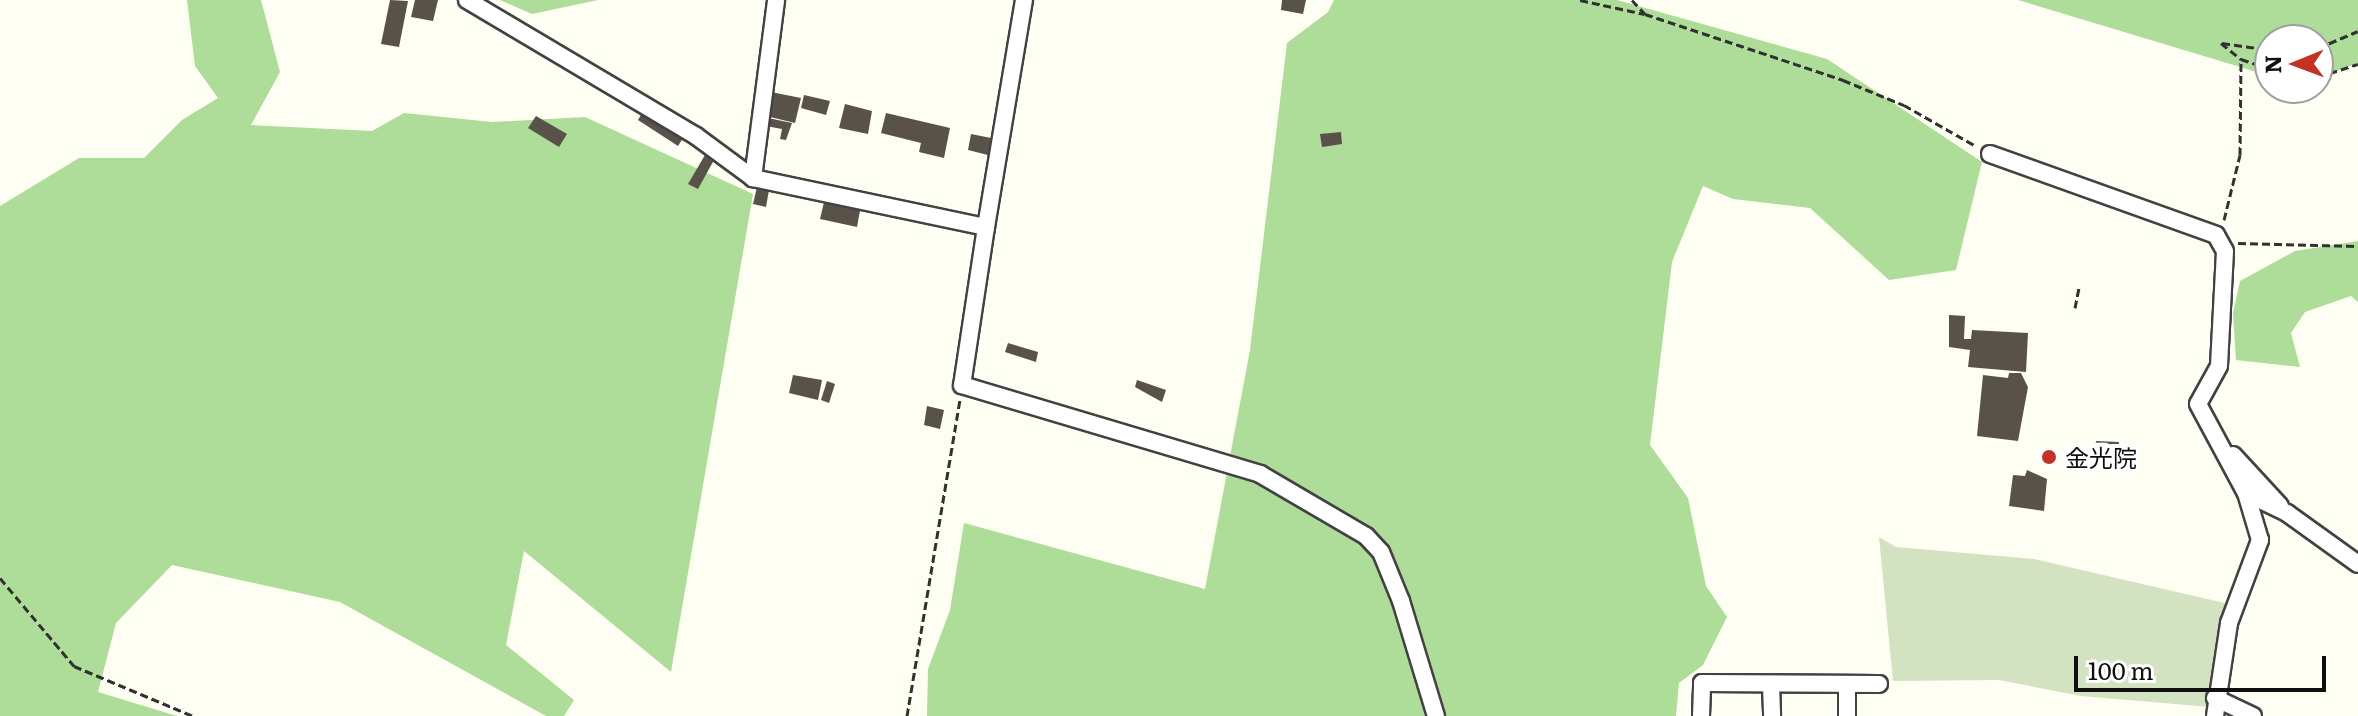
<!DOCTYPE html>
<html>
<head>
<meta charset="utf-8">
<style>
  body { margin:0 }
  #map { position:relative; width:2358px; height:716px; overflow:hidden; background:#fffef2; font-family:Literata,"Noto Sans JP",serif }
  div>[style] { position:absolute }
  [style*='--x'] { left:calc(var(--x)*1px); top:calc(var(--y)*1px); width:calc(var(--w)*1px); rotate:calc(var(--a)*1deg) }
  .forest>* { inset:0; background:#aedc99 }
  .cemetery>* { inset:0; background:#d3e2c1 }
  .building>* { inset:0; background:#58524b }
  .path>* { height:3px; margin-top:-1.5px; transform-origin:0; background:repeating-linear-gradient(90deg,#313131 0 8px,transparent 0 12px) }
  .roads { filter:drop-shadow(2px 0 #424242) drop-shadow(-2px 0 #424242) drop-shadow(0 2px #424242) drop-shadow(0 -2px #424242) }
  .street>* { height:16px; margin:-8px; padding:0 8px; transform-origin:8px; border-radius:8px; background:#fff }
  .dots>* { width:22px; height:22px; translate:-50% -50%; box-sizing:border-box; border:4px solid #fff; border-radius:50% }
  span { translate:-50% -50%; white-space:nowrap; text-align:center; line-height:1.15; -webkit-text-stroke:8px #fff; paint-order:stroke }
  .poi-label { font-size:24px; color:#0f0f0f }
  .left { translate:0 -50%; text-align:left }
  .north { position:absolute; left:2254px; top:24px; width:80px; height:80px; box-sizing:border-box; background:#fff; border:2px solid #9f9f9f; border-radius:50%; rotate:269deg; font-size:22px; font-weight:700; line-height:32px; text-align:center; color:#0f0f0f }
  .north::after { content:''; display:block; margin:auto; width:28px; height:36px; background:#c33224; clip-path:polygon(50% 0,100% 100%,50% 72%,0 100%) }
  .scale { position:absolute; left:2074px; top:656px; width:252px; height:36px; box-sizing:border-box; border:4px solid #0f0f0f; border-top:0; padding-left:10px; font-size:24px; line-height:28px; white-space:nowrap; color:#0f0f0f; -webkit-text-stroke:6px #fff; paint-order:stroke }
</style>
</head>
<body>
<div id="map">
  <div class="forest">
    <div style="clip-path:polygon(187px 0,261px 0,280px 72px,251px 125px,372px 131px,404px 113px,492px 122px,585px 117px,753px 194px,671px 672px,524px 551px,506px 645px,574px 700px,564px 716px,546px 716px,340px 602px,172px 565px,116px 623px,98px 692px,177px 716px,0 716px,0 206px,79px 158px,144px 158px,182px 120px,218px 98px,195px 66px)"></div>
    <div style="clip-path:polygon(500px 0,598px 0,532px 14px)"></div>
    <div style="clip-path:polygon(1334px 0,1617px 0,1827px 59px,1982px 162px,1956px 270px,1889px 280px,1810px 208px,1733px 199px,1703px 186px,1672px 262px,1650px 445px,1688px 498px,1706px 586px,1727px 617px,1703px 665px,1679px 683px,1676px 716px,927px 716px,928px 669px,950px 610px,964px 523px,1205px 589px,1250px 350px,1287px 43px,1328px 12px)"></div>
    <div style="clip-path:polygon(2018px 0,2358px 0,2358px 63px,2318px 78px,2318px 40px,2270px 40px,2270px 76px)"></div>
    <div style="clip-path:polygon(2358px 241px,2358px 302px,2351px 296px,2305px 312px,2291px 333px,2300px 367px,2236px 360px,2233px 313px,2240px 281px,2295px 251px)"></div>
  </div>
  <div class="cemetery">
    <div style="clip-path:polygon(1879px 537px,1896px 547px,2034px 559px,2233px 605px,2210px 707px,2081px 696px,1999px 680px,1893px 681px)"></div>
  </div>
  <div class="building">
    <div style="clip-path:polygon(390px 0,408px 1px,399px 47px,381px 44px)"></div>
    <div style="clip-path:polygon(415px 0,438px 0,433px 21px,411px 17px)"></div>
    <div style="clip-path:polygon(1282px 0,1306px 0,1303px 14px,1281px 10px)"></div>
    <div style="clip-path:polygon(771px 92px,801px 98px,795px 123px,766px 116px)"></div>
    <div style="clip-path:polygon(804px 95px,830px 101px,826px 115px,801px 108px)"></div>
    <div style="clip-path:polygon(845px 104px,872px 111px,868px 134px,839px 128px)"></div>
    <div style="clip-path:polygon(642px 113px,683px 138px,678px 146px,638px 120px)"></div>
    <div style="clip-path:polygon(886px 113px,950px 128px,944px 158px,919px 152px,921px 143px,881px 133px)"></div>
    <div style="clip-path:polygon(536px 116px,567px 134px,559px 147px,528px 128px)"></div>
    <div style="clip-path:polygon(768px 118px,792px 123px,786px 140px,780px 139px,782px 129px,766px 126px)"></div>
    <div style="clip-path:polygon(1341px 132px,1342px 144px,1322px 147px,1320px 134px)"></div>
    <div style="clip-path:polygon(971px 134px,991px 138px,988px 155px,968px 150px)"></div>
    <div style="clip-path:polygon(705px 155px,714px 160px,698px 189px,688px 184px)"></div>
    <div style="clip-path:polygon(757px 187px,769px 190px,766px 207px,753px 204px)"></div>
    <div style="clip-path:polygon(825px 198px,861px 205px,857px 227px,820px 219px)"></div>
    <div style="clip-path:polygon(1949px 315px,1965px 316px,1964px 339px,1971px 339px,1972px 330px,2028px 333px,2026px 372px,1968px 367px,1970px 350px,1949px 347px)"></div>
    <div style="clip-path:polygon(1008px 343px,1038px 352px,1036px 362px,1005px 352px)"></div>
    <div style="clip-path:polygon(2009px 373px,2021px 373px,2028px 387px,2018px 441px,1977px 436px,1983px 375px,2008px 378px)"></div>
    <div style="clip-path:polygon(793px 375px,822px 380px,818px 400px,789px 393px)"></div>
    <div style="clip-path:polygon(1137px 380px,1166px 390px,1162px 402px,1135px 387px)"></div>
    <div style="clip-path:polygon(827px 381px,835px 384px,829px 403px,821px 400px)"></div>
    <div style="clip-path:polygon(927px 406px,944px 410px,940px 429px,924px 425px)"></div>
    <div style="clip-path:polygon(2096px 441px,2119px 442px,2117px 466px,2094px 464px)"></div>
    <div style="clip-path:polygon(2027px 470px,2047px 479px,2044px 511px,2009px 506px,2013px 475px,2025px 476px)"></div>
  </div>
  <div class="path">
    <div style="--x:1580;--y:0;--w:66;--a:12.2"></div>
    <div style="--x:1645;--y:14;--w:209;--a:18.4"></div>
    <div style="--x:1843;--y:80;--w:66;--a:22.3"></div>
    <div style="--x:1904;--y:105;--w:83;--a:29.7"></div>
    <div style="--x:1632;--y:0;--w:19;--a:47"></div>
    <div style="--x:2221;--y:43;--w:26;--a:39"></div>
    <div style="--x:2241;--y:59;--w:31;--a:19"></div>
    <div style="--x:2222;--y:43;--w:49;--a:8.3"></div>
    <div style="--x:2318;--y:48;--w:43;--a:-23"></div>
    <div style="--x:2318;--y:77;--w:42;--a:-18"></div>
    <div style="--x:2224;--y:220;--w:67;--a:-76.2"></div>
    <div style="--x:2240;--y:155;--w:96;--a:-89.4"></div>
    <div style="--x:2238;--y:243;--w:120;--a:1.4"></div>
    <div style="--x:2075;--y:308;--w:21;--a:-79"></div>
    <div style="--x:0;--y:578;--w:115;--a:49.9"></div>
    <div style="--x:74;--y:666;--w:129;--a:22.8"></div>
    <div style="--x:907;--y:716;--w:320;--a:-80.5"></div>
  </div>
  <div class="roads">
    <div class="street">
      <div style="--x:467;--y:0;--w:266;--a:30.7"></div>
      <div style="--x:696;--y:136;--w:71;--a:36.4"></div>
      <div style="--x:753;--y:178;--w:238;--a:11.9"></div>
      <div style="--x:986;--y:227;--w:160;--a:98.6"></div>
      <div style="--x:962;--y:385;--w:311;--a:16.6"></div>
      <div style="--x:1260;--y:474;--w:123;--a:30.3"></div>
      <div style="--x:1366;--y:536;--w:22;--a:47"></div>
      <div style="--x:1381;--y:552;--w:53;--a:67.8"></div>
      <div style="--x:1401;--y:601;--w:120;--a:73.1"></div>
      <div style="--x:1990;--y:154;--w:240;--a:19.7"></div>
      <div style="--x:2216;--y:235;--w:18;--a:61"></div>
      <div style="--x:2225;--y:251;--w:115;--a:93"></div>
      <div style="--x:2219;--y:366;--w:43;--a:118.9"></div>
      <div style="--x:2198;--y:404;--w:101;--a:61.7"></div>
      <div style="--x:2246;--y:493;--w:46;--a:26"></div>
      <div style="--x:2287;--y:513;--w:87;--a:35.7"></div>
      <div style="--x:753;--y:178;--w:179;--a:-82.6"></div>
      <div style="--x:986;--y:227;--w:230;--a:-80.5"></div>
      <div style="--x:2233;--y:455;--w:69;--a:47.3"></div>
      <div style="--x:1771;--y:684;--w:32;--a:88"></div>
      <div style="--x:1847;--y:684;--w:32;--a:90"></div>
      <div style="--x:2215;--y:698;--w:42;--a:25.3"></div>
      <div style="--x:1701;--y:716;--w:33;--a:-88"></div>
      <div style="--x:1702;--y:683;--w:177;--a:0.3"></div>
      <div style="--x:2215;--y:716;--w:94;--a:-81.4"></div>
      <div style="--x:2229;--y:623;--w:89;--a:-69.5"></div>
      <div style="--x:2260;--y:540;--w:49;--a:-106.6"></div>
    </div>
  </div>
  <div class="dots">
    <div style="left:2049px;top:457px;background:#c33224"></div>
  </div>
  <div class="poi-label">
    <span class="left" style="left:2065px;top:457px">金光院</span>
  </div>
  <div class="north">N</div>
  <div class="scale">100 m</div>
</div>
</body>
</html>
